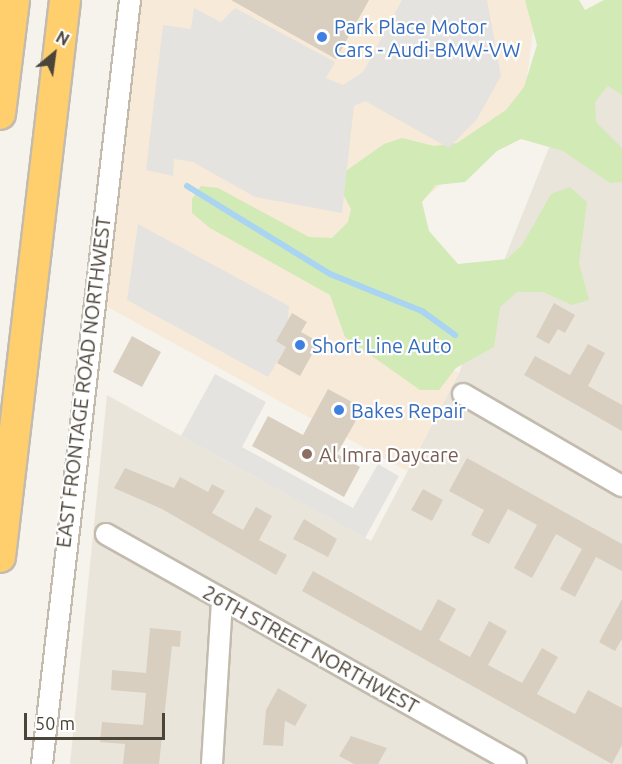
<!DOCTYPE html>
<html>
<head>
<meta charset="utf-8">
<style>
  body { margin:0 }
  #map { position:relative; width:622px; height:764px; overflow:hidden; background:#f6f3ec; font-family:Ubuntu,sans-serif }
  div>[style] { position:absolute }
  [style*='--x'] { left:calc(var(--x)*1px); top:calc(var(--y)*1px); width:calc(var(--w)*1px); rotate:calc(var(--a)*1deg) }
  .residential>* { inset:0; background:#eae5da }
  .commercial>* { inset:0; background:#f7ead8 }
  .green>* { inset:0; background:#d2eab5 }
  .parking>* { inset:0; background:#e5e3e0 }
  .stream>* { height:6px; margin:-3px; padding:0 3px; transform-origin:3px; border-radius:3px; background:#a9d4f2 }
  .building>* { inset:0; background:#d8cfc1 }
  .roads { filter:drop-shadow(2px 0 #c2bbae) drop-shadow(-2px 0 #c2bbae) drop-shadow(0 2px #c2bbae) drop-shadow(0 -2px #c2bbae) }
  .minor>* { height:20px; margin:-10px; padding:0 10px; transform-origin:10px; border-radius:10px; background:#fff }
  .highway>* { height:30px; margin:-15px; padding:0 15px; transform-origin:15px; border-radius:15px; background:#ffcf6e }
  .dots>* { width:16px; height:16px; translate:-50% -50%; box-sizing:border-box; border:3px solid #fff; border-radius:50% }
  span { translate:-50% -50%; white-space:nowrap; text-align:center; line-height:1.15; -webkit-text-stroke:4.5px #fff; paint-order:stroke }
  .shop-label { font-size:20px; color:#366cbe }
  .left { translate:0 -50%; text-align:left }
  .street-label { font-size:20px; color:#4b4439 }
  .education-label { font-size:20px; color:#785e54 }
  .north { position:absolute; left:24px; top:24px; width:60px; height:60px; -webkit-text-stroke:4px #fff; paint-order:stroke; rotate:29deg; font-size:16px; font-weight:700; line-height:24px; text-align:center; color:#4b4439 }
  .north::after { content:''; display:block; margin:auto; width:21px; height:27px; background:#4b4439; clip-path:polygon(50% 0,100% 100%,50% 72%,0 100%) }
  .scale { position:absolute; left:24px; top:713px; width:141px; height:27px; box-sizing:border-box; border:3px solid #4b4439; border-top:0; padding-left:8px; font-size:18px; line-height:21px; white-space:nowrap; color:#4b4439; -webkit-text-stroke:4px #fff; paint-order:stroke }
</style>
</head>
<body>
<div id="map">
  <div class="residential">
    <div style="clip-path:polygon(608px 0,622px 0,622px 764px,70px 764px,107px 395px,371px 541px,459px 373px)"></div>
  </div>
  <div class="commercial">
    <div style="clip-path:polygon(130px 0,537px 0,522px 116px,404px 216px,351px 313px,459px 373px,407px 471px,93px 299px)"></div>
  </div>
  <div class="green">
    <div style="clip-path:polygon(525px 0,579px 0,585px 10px,604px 0,622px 0,622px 95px,608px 86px,595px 102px,596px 122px,622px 148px,622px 182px,610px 183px,563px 151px,521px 139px,497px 151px,465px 182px,436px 185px,422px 202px,429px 231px,458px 264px,507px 259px,522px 245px,551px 194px,570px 187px,587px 202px,579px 263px,589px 300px,572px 305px,543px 292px,517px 292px,500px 307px,494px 347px,456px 368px,439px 390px,420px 390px,345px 337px,330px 295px,210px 228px,192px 213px,192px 199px,201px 186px,218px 188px,309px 237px,332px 238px,348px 222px,351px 209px,341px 190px,343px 173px,384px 144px,402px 138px,434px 146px,457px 143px,506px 110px,524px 87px,537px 45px)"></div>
  </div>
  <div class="parking">
    <div style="clip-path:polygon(402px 0,487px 0,501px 76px,477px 119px,449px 148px,365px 101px,354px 106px,342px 213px,255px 197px,193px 162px,174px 159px,173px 176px,146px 170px,163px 25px,191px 29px,194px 8px,221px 22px,235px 8px,335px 62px,326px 78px,343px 85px,363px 72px)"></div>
    <div style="clip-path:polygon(138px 224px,289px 306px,286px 347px,268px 377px,127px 300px)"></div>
    <div style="clip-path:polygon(215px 374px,266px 402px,242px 447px,353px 508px,378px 464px,399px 476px,365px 538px,181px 436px)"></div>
  </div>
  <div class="stream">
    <div style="--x:187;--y:186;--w:168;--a:31.6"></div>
    <div style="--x:330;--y:274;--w:99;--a:21.9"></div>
    <div style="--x:422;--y:311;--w:41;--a:36"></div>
  </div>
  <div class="building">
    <div style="clip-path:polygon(231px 0,369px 0,336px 59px)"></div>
    <div style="clip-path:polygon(554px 303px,575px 315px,565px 333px,558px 329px,549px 344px,536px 337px)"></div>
    <div style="clip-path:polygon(292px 313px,307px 322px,301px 332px,319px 342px,300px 376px,277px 363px,286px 347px,276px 341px)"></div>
    <div style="clip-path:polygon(132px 336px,161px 352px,142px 387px,113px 372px)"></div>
    <div style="clip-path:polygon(588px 344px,605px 353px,588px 386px,622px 405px,622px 431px,524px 375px,535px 356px,570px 375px)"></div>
    <div style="clip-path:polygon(328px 389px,363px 408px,337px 454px,360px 467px,344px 497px,252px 446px,268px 416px,303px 435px)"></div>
    <div style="clip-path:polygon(467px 458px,622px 544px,622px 571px,596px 557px,575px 597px,560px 589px,582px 549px,556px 534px,532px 578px,514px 568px,537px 525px,508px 509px,489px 544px,471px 535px,484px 510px,449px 491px)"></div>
    <div style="clip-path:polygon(125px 468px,174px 488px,180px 477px,208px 492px,212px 484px,225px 491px,212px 513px,243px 530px,256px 507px,272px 516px,259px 540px,287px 555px,276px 575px,162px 509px,114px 488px)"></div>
    <div style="clip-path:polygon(423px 489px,443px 500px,432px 521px,411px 510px)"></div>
    <div style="clip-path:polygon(304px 519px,337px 539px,328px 557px,293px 539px)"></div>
    <div style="clip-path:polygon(313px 571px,421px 631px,438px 599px,456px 609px,439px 640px,470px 657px,489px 621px,507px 631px,488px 665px,522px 683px,542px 648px,558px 657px,537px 694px,575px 714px,588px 690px,622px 708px,622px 745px,612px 764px,302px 591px)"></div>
    <div style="clip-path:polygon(622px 599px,622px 639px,615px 651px,599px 642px)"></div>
    <div style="clip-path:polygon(150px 628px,181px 631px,180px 647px,172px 646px,159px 764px,123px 764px,125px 744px,100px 742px,102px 722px,143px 725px,146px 693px,111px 690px,112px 670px,146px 673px)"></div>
    <div style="clip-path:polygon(278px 688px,307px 705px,295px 726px,285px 721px,283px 746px,263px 745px,266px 710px)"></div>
    <div style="clip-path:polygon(351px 736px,387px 748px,378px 764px,354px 764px,339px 756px)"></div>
  </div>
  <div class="roads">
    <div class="minor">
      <div style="--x:463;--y:394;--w:184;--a:30.1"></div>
      <div style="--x:106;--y:534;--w:470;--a:29.3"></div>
      <div style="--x:42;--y:764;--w:769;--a:-83.43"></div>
      <div style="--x:212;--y:764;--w:165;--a:-86.5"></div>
    </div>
    <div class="highway">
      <div style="--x:0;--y:114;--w:115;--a:-83"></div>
      <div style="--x:0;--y:557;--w:561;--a:-83.34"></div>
    </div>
  </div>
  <div class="dots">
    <div style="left:322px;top:37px;background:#3f7fe0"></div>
    <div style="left:300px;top:345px;background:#3f7fe0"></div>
    <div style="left:339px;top:410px;background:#3f7fe0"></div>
    <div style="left:307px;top:454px;background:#8d6e63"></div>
  </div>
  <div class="shop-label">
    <span class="left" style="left:334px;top:38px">Park Place Motor<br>Cars - Audi-BMW-VW</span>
    <span class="left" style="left:312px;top:345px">Short Line Auto</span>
    <span class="left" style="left:351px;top:410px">Bakes Repair</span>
  </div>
  <div class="street-label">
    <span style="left:83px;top:382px;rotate:-83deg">EAST FRONTAGE ROAD NORTHWEST</span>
    <span style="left:311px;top:649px;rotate:29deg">26TH STREET NORTHWEST</span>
  </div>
  <div class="education-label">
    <span class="left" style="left:319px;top:454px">Al Imra Daycare</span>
  </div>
  <div class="north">N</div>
  <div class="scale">50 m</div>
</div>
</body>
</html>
